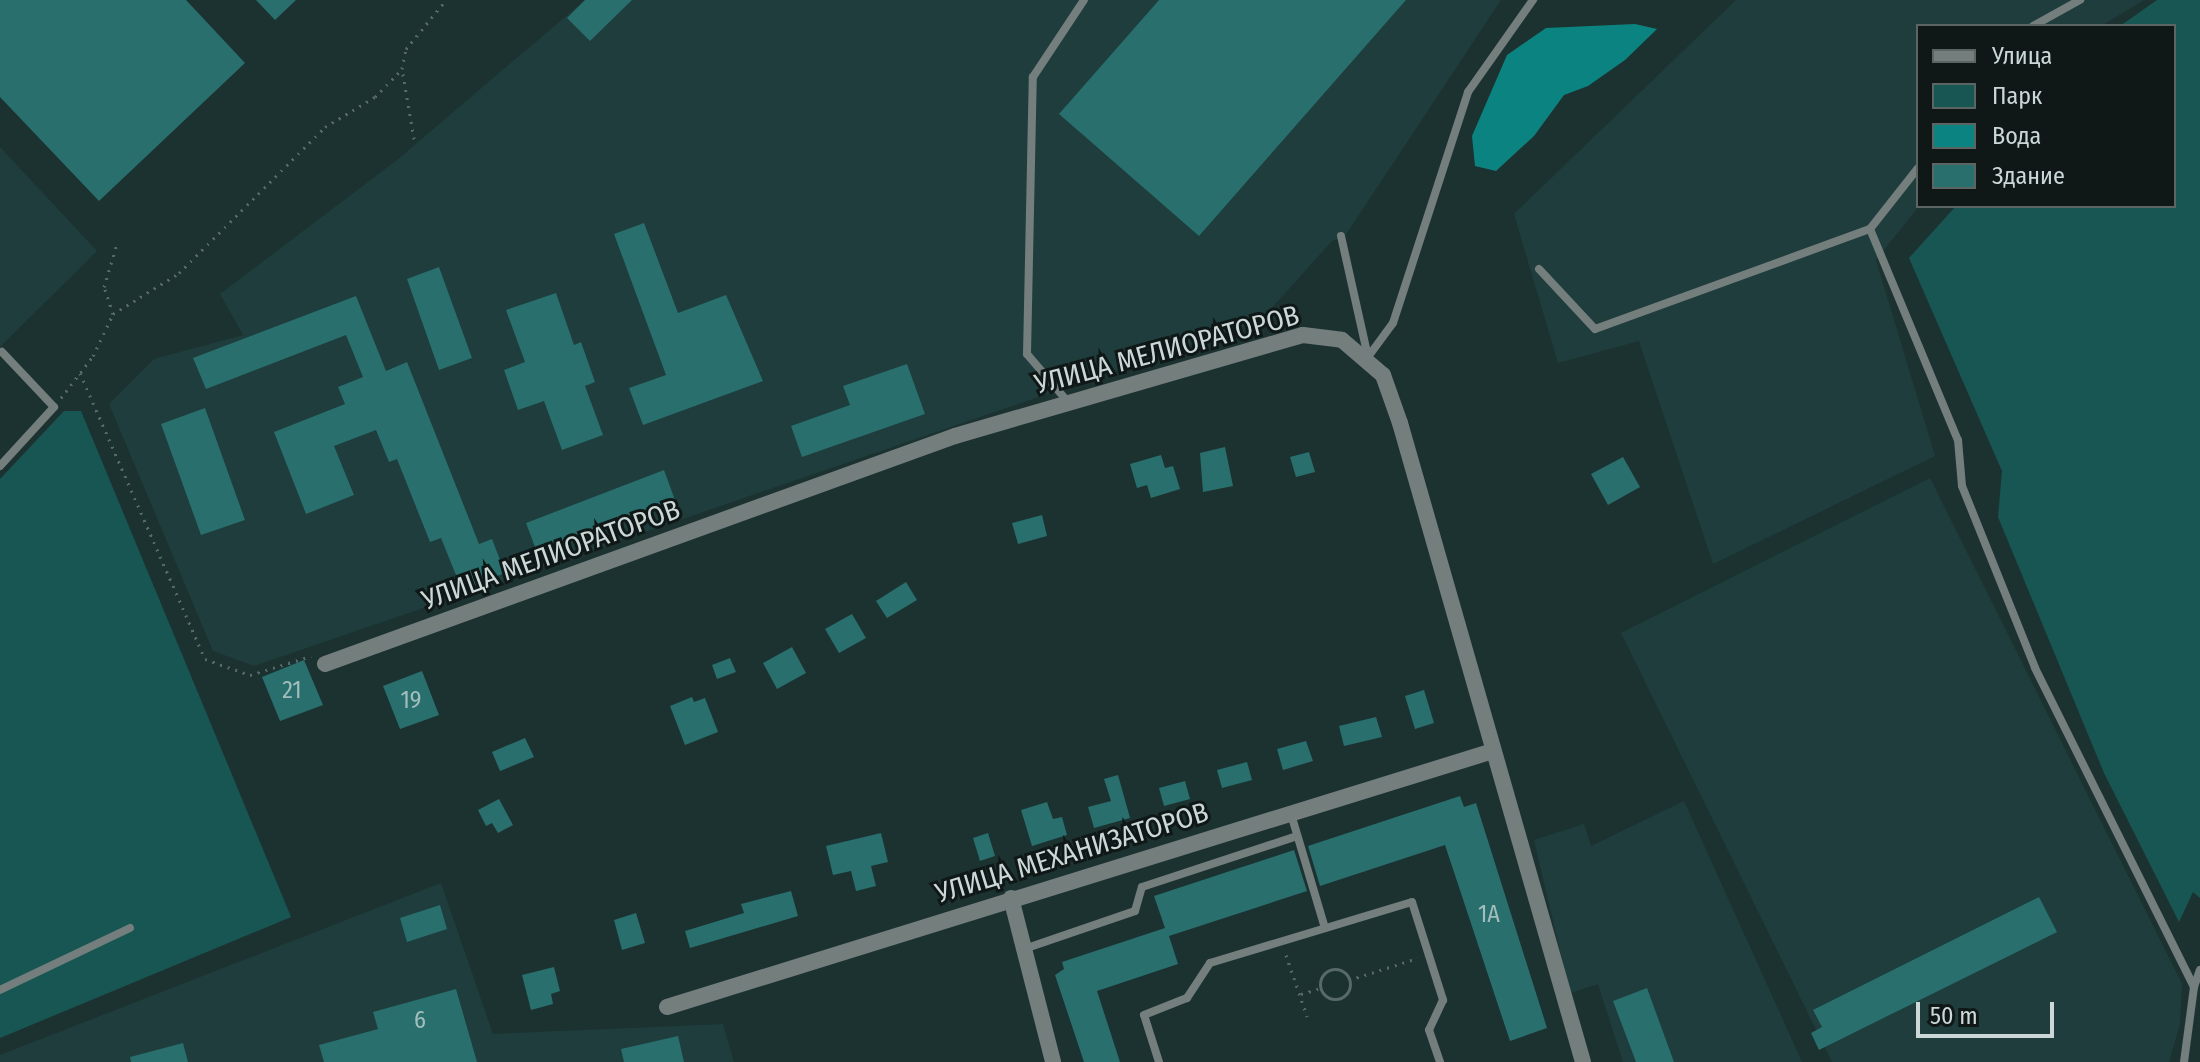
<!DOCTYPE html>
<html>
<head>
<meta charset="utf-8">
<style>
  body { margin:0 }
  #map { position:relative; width:2200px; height:1062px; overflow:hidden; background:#1c3231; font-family:"Fira Sans Condensed",sans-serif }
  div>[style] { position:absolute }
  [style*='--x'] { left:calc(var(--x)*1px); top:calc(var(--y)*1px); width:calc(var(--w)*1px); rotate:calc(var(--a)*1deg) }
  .built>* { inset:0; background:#1e3d3c }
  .green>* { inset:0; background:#185654 }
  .water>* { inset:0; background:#0b8481 }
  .building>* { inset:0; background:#286f6d }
  .path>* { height:3px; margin-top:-1.5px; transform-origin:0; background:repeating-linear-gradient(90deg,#576a69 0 2px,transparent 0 8px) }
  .path>.ring { margin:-1.5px; padding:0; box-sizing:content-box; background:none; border:3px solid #576a69; border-radius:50% }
  .service>* { height:8px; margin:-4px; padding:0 4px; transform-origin:4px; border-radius:4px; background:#737e7d }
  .minor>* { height:16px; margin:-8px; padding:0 8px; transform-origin:8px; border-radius:8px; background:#737e7d }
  span { translate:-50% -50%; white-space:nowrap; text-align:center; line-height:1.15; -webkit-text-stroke:6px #0f1817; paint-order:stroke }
  .number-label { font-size:24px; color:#a2bebc }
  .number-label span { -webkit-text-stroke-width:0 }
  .street-label { font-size:28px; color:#cbd8d7 }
  .legend { position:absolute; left:1916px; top:24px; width:260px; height:184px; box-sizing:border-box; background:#0f1817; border:2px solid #5a6564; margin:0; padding:10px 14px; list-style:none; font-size:24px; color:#cbd8d7 }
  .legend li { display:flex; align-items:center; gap:16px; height:40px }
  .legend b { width:40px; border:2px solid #5a6564 }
  .scale { position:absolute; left:1916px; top:1002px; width:138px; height:36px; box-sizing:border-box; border:4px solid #cbd8d7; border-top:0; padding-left:10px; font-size:24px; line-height:28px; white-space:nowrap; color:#cbd8d7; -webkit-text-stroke:6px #0f1817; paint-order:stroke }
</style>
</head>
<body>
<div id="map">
  <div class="built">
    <div style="clip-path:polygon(585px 0,1501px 0,1345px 236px,1332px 241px,1260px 321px,254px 666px,213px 651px,109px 404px,154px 359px,243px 335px,220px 294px,397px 160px)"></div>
    <div style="clip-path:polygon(1736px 0,2144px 0,2101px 26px,1918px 26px,1919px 206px,1876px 260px,1935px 456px,1713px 564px,1639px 341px,1558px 363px,1514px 214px)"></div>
    <div style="clip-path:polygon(0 147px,97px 251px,0 347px)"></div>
    <div style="clip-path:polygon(1930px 478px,2182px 984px,2180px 1024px,2169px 1062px,1832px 1062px,1621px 633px)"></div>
    <div style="clip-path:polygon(1684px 801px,1802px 1062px,1623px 1062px,1598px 984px,1570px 993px,1534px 840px,1584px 824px,1591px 846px)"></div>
    <div style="clip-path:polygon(441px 883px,493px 1034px,723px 1024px,734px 1062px,0 1062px,0 1055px)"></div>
  </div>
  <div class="green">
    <div style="clip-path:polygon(2157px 0,2200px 0,2200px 898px,2193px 892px,2179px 922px,2104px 773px,1998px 517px,2002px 471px,1909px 258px,1956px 206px,2174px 206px,2174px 26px,2120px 26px)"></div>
    <div style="clip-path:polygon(64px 411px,81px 411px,291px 917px,0 1038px,0 479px)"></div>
  </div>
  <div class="water">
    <div style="clip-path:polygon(1635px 24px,1657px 29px,1625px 60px,1588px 86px,1564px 95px,1534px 136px,1496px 171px,1475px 166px,1472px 136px,1507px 55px,1546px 28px)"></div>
  </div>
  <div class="building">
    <div style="clip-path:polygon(0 0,186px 0,245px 63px,99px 201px,0 97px)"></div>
    <div style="clip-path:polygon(256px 0,296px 0,275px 20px)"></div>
    <div style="clip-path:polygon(585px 0,632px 0,590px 41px,567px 18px)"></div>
    <div style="clip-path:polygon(1159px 0,1406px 0,1199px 236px,1059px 114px)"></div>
    <div style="clip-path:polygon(644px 223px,678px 313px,726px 295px,763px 381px,643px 425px,629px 388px,666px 375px,614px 234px)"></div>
    <div style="clip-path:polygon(439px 267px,472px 358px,439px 370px,407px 279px)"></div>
    <div style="clip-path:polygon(556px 293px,574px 345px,581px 342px,595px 382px,585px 386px,603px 435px,562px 450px,544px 401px,518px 410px,504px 370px,525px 362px,506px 310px)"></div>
    <div style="clip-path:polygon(356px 296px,386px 371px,407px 362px,479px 544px,492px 539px,505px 573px,462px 590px,441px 538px,430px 542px,397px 459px,389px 462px,376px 430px,334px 446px,354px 495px,306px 514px,274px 432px,345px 404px,338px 387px,363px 377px,346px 335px,206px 389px,193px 358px)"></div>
    <div style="clip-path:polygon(907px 364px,925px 414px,802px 457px,791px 426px,850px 405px,843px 386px)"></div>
    <div style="clip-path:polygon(205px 408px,245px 520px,201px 535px,161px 424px)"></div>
    <div style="clip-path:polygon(1225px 447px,1233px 486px,1203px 492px,1200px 453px)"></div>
    <div style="clip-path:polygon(1309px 452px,1315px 472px,1296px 477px,1290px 457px)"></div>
    <div style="clip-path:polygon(1161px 455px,1165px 468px,1173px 466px,1180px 489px,1151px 498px,1147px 485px,1137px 488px,1130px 464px)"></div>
    <div style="clip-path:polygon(1623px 457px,1640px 487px,1608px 505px,1591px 474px)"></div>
    <div style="clip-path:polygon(664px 470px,676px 503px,538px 555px,526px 523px)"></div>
    <div style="clip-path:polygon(1042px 515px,1047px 536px,1018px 544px,1012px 523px)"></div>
    <div style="clip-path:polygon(906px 582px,917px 600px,887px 618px,876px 601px)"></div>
    <div style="clip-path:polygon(852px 614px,866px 638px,839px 653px,825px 629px)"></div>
    <div style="clip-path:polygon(792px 647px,806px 673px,777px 689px,763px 663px)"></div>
    <div style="clip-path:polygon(730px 658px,736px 672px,717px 679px,712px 665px)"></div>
    <div style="clip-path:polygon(304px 660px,323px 705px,280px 721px,262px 677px)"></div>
    <div style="clip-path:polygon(422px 671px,439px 715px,400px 729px,383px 686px)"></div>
    <div style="clip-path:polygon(1424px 690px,1434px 723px,1415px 729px,1405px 696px)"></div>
    <div style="clip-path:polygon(692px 697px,694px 702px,705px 698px,718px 732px,685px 745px,670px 706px)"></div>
    <div style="clip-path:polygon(1376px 717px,1382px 737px,1344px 746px,1339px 726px)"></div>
    <div style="clip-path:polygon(525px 738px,534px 757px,500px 771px,492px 752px)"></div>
    <div style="clip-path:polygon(1306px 741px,1313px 761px,1283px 770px,1277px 749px)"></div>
    <div style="clip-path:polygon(1247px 762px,1252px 780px,1222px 788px,1217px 770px)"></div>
    <div style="clip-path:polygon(1118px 775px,1130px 818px,1094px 828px,1088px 807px,1111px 801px,1104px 779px)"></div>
    <div style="clip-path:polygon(1185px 781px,1190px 799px,1164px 806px,1159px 788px)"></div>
    <div style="clip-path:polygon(1460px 796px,1464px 807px,1476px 803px,1547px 1028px,1510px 1041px,1445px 845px,1320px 886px,1308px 846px)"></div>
    <div style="clip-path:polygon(499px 799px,513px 825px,498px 833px,492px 823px,486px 826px,478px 810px)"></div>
    <div style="clip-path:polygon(1047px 802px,1053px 819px,1062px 817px,1067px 835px,1032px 846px,1021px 810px)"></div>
    <div style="clip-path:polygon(881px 833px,888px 862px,871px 866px,876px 886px,856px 891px,851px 871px,833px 875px,826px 846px)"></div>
    <div style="clip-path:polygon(988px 833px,995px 856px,980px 861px,973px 838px)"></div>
    <div style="clip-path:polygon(1294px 850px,1307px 891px,1169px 936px,1178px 964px,1097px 991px,1120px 1062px,1084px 1062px,1055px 975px,1064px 969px,1062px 962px,1165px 928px,1154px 896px)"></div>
    <div style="clip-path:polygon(791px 891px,798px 916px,690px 948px,685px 931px,744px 913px,741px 904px)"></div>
    <div style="clip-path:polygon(2039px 897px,2057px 932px,1819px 1050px,1811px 1033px,1822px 1027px,1813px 1010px)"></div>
    <div style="clip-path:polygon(440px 905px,447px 929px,407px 942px,400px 918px)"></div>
    <div style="clip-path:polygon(636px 913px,645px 943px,622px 950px,614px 920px)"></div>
    <div style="clip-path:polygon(554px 967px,560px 991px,551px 994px,553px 1004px,531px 1010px,522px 975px)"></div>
    <div style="clip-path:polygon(1647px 988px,1674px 1062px,1636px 1062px,1613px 1001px)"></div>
    <div style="clip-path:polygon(456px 989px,477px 1062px,324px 1062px,319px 1045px,378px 1029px,373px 1012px)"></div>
    <div style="clip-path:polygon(678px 1036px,684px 1062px,624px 1062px,621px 1049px)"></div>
    <div style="clip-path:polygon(183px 1043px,188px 1062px,131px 1062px,130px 1057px)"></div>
  </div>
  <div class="path">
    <div style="--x:414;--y:139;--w:71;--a:-99.7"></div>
    <div style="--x:402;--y:69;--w:20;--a:-79"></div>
    <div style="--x:406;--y:49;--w:63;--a:-50.8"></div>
    <div style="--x:113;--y:314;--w:78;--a:-31.8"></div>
    <div style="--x:179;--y:273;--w:206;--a:-45"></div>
    <div style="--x:325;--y:127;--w:58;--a:-31"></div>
    <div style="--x:375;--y:97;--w:39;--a:-46"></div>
    <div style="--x:80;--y:373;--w:312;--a:66.4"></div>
    <div style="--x:205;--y:659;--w:48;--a:19.6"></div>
    <div style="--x:250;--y:675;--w:64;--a:-17.3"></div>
    <div style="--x:61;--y:398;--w:53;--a:-52.7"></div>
    <div style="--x:93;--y:356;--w:47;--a:-64.5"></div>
    <div style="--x:113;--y:314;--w:28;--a:-108"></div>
    <div style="--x:104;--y:287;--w:45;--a:-73.2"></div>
    <div style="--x:1286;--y:955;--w:65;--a:71"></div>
    <div class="ring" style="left:1320px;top:969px;width:27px;height:27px"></div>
    <div style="--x:1349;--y:980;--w:72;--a:-17.7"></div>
    <div style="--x:1301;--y:994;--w:21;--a:-17"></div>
  </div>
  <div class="service">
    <div style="--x:2033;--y:26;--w:54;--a:-29"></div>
    <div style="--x:1918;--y:168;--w:78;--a:128.2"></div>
    <div style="--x:1870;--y:229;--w:229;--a:67.4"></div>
    <div style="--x:1958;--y:440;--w:46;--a:85"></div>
    <div style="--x:1962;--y:486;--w:196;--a:68.1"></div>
    <div style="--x:2035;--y:668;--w:356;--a:63.5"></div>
    <div style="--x:2194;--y:987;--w:76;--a:97.6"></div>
    <div style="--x:1341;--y:236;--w:124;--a:77.4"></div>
    <div style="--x:1368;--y:357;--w:42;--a:-53.7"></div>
    <div style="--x:1393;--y:323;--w:243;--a:-72"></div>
    <div style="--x:1468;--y:92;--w:113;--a:-54.8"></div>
    <div style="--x:1539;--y:269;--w:82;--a:47"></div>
    <div style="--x:1595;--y:329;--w:293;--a:-20"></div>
    <div style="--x:1068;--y:402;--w:63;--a:-130.5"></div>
    <div style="--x:1027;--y:354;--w:277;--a:-88.8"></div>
    <div style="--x:1033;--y:77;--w:92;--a:-56.5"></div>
    <div style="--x:0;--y:466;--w:80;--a:-47.5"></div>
    <div style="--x:54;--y:407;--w:76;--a:-133.4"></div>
    <div style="--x:1291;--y:814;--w:119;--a:73.4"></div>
    <div style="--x:1024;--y:949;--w:117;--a:-18.9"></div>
    <div style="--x:1135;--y:911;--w:25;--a:-74"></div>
    <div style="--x:1142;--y:887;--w:163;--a:-18.2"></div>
    <div style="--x:2194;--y:987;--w:18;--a:-71"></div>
    <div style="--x:0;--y:990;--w:144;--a:-25.5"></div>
    <div style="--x:1159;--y:1062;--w:49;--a:-107.7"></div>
    <div style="--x:1144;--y:1015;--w:46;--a:-21.6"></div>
    <div style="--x:1187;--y:998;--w:42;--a:-56.7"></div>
    <div style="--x:1210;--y:963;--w:211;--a:-16.8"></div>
    <div style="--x:1412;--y:902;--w:103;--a:72.4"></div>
    <div style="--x:1443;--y:1000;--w:33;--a:115"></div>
    <div style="--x:1429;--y:1030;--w:34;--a:71"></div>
  </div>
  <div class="minor">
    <div style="--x:325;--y:664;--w:670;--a:-19.9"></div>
    <div style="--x:955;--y:436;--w:362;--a:-16.2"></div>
    <div style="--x:1303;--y:335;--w:39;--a:7"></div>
    <div style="--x:1342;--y:340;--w:54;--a:40.5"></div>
    <div style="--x:1383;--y:375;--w:51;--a:70.5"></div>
    <div style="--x:1400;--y:423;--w:665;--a:74.02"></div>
    <div style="--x:1011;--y:898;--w:169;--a:75.6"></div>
    <div style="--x:667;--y:1007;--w:865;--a:-17.22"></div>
  </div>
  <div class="number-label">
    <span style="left:292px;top:691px">21</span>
    <span style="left:411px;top:701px">19</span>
    <span style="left:1489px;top:915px">1А</span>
    <span style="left:420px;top:1021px">6</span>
  </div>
  <div class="street-label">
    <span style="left:1167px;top:350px;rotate:-15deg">УЛИЦА МЕЛИОРАТОРОВ</span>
    <span style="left:551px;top:555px;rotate:-20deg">УЛИЦА МЕЛИОРАТОРОВ</span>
    <span style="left:1072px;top:853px;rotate:-17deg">УЛИЦА МЕХАНИЗАТОРОВ</span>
  </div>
  <ul class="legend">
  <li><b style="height:10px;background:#737e7d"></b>Улица</li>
  <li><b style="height:22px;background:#185654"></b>Парк</li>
  <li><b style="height:22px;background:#0b8481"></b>Вода</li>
  <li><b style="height:22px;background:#286f6d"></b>Здание</li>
  </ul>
  <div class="scale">50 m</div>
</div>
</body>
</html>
